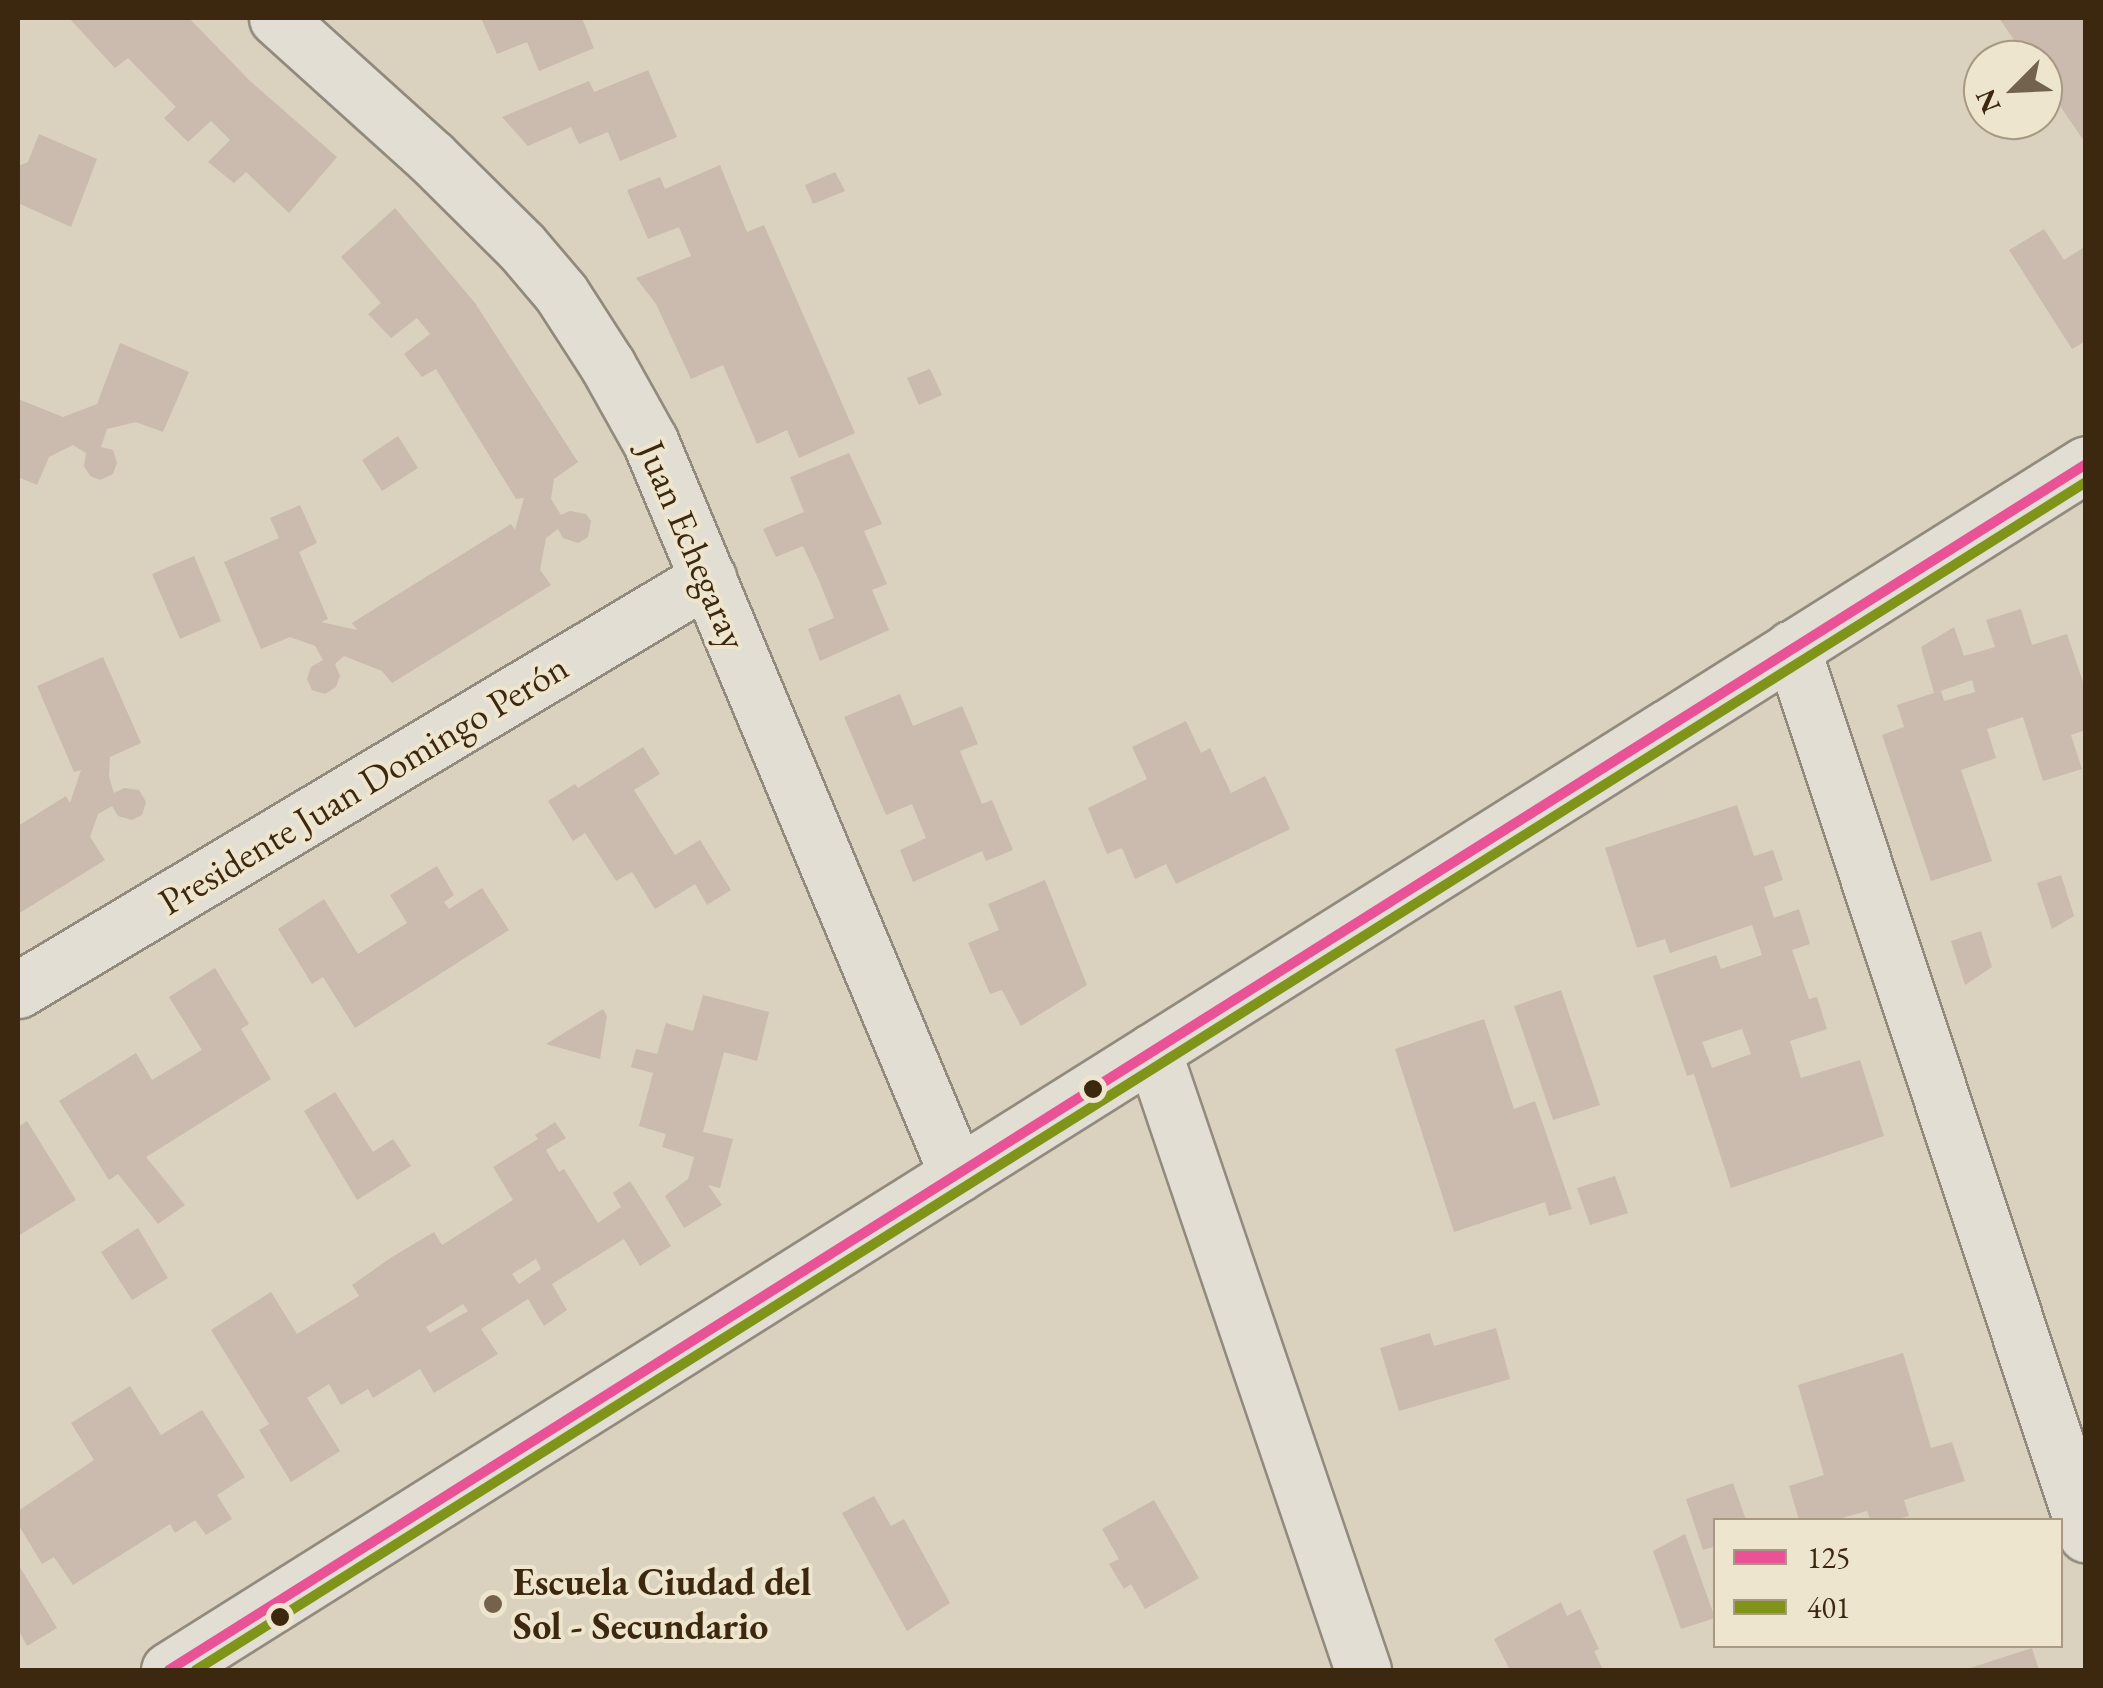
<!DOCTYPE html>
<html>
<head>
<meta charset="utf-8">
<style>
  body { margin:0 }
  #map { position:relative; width:2103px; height:1688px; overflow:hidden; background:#dad2be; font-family:"EB Garamond",serif }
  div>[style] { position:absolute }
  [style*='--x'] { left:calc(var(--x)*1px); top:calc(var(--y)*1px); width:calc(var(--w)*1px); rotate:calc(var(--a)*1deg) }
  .building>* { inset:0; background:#cbbaae }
  .roads { filter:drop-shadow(2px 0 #928a7d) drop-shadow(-2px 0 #928a7d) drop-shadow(0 2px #928a7d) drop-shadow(0 -2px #928a7d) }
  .minor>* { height:55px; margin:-27.5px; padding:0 27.5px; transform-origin:27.5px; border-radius:27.5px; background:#e2ded4 }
  .tertiary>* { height:55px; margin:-27.5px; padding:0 27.5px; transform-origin:27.5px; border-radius:27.5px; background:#e2ded4 }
  .bus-1>* { height:10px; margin:-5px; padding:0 5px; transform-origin:5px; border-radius:5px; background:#e95297 }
  .bus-2>* { height:10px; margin:-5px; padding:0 5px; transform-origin:5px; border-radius:5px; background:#7f9418 }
  .dots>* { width:28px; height:28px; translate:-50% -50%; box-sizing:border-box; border:5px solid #eee5ce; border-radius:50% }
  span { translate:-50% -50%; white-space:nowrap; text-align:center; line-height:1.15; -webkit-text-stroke:8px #eee5ce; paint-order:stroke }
  .street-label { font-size:38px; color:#3c270f }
  .poi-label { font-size:38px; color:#3c270f; font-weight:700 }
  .left { translate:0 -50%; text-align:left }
  .frame { position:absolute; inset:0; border:20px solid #3c270f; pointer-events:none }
  .legend { position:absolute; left:1713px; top:1518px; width:350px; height:130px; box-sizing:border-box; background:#eee5ce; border:2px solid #a79982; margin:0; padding:12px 18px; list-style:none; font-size:30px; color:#3c270f }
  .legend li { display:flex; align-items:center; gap:20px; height:50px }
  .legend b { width:50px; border:2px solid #a79982 }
  .north { position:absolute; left:1963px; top:40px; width:100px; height:100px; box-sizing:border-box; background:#eee5ce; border:2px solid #a79982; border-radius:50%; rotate:246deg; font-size:28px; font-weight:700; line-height:40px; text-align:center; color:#3c270f }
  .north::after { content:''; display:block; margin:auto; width:35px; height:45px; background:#73634c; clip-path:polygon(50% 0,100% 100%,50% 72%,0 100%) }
</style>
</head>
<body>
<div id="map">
  <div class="building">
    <div style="clip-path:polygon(69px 18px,189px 18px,249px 80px,337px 157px,289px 213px,246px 172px,234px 183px,208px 162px,230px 140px,211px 121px,188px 142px,164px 118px,176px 107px,128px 58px,115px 68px)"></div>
    <div style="clip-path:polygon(481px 18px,582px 18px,594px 48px,539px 71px,527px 42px,497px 54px)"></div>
    <div style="clip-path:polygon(1999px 18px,2086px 18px,2086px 144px,2043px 81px,2043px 60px,2028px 60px)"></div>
    <div style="clip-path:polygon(648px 70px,677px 137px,620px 161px,608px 132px,579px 144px,571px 127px,528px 146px,502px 117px,589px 81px,594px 92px)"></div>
    <div style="clip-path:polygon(39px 134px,97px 159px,71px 227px,18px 203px,18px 166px,28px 162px)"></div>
    <div style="clip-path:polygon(720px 165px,747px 232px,764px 225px,855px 433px,799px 458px,787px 430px,757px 444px,723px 365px,691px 379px,656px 304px,636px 278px,691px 256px,679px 227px,648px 239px,627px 190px,660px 177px,665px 189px)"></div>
    <div style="clip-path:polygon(835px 172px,845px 191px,813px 204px,805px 185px)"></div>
    <div style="clip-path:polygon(395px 208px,475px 303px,578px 462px,554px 479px,551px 499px,561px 515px,570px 511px,586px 514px,591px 521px,588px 537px,578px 543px,563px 538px,558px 529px,546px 538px,540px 570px,551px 585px,392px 683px,382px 671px,344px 656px,335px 664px,340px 676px,336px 687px,325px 694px,312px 690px,307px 679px,311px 667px,323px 660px,315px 646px,290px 637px,261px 649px,224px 562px,279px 538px,270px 518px,300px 505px,317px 543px,299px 552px,328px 619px,321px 622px,357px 630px,352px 623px,511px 524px,515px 530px,524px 498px,516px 499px,436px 369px,422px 377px,404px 354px,430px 334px,417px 318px,391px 338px,368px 314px,381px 303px,341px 257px)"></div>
    <div style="clip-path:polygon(2044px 229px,2064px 260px,2086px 246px,2086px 341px,2072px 349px,2009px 250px)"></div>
    <div style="clip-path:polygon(120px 343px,189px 372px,163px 432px,136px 422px,107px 429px,101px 447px,113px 450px,117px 463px,113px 474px,100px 480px,90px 476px,84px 466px,86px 453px,73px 445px,49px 457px,37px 485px,18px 477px,18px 399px,63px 417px,97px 404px)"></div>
    <div style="clip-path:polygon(930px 369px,942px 395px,919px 405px,907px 378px)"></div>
    <div style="clip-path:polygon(398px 436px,418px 468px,382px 491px,362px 460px)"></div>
    <div style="clip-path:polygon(849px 453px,882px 524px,864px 531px,887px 584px,872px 590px,889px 630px,820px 661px,808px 629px,834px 618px,820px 583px,803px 546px,776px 557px,763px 529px,804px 512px,790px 477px)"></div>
    <div style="clip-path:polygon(194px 556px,221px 621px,180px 639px,152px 574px)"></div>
    <div style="clip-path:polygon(evenodd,2021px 609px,2032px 645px,2067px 634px,2086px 691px,2086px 730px,2071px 735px,2082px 769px,2043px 781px,2023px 717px,1987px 729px,1996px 758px,1961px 770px,1992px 861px,1931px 881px,1882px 735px,1904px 727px,1897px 705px,1934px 693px,1921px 647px,1954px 627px,1964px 656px,1995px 647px,1986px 620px,2021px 609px,1972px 680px,1975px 692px,1944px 701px,1941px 691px,1972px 680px)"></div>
    <div style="clip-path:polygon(103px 657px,141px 743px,110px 757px,109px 777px,114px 793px,124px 788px,139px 790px,146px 802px,142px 815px,132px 820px,118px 816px,112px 806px,98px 814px,90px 837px,105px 860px,18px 914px,18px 826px,66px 796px,70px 803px,81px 770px,74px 772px,37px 686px)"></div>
    <div style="clip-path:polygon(900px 694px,913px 726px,962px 706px,978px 744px,960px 751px,982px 804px,992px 800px,1013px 850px,986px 861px,982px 851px,913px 882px,900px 850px,926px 838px,912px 804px,886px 815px,844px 717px)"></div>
    <div style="clip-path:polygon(1186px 721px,1201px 753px,1210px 748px,1231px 793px,1265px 776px,1290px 829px,1176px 884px,1166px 864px,1135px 879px,1122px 848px,1107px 854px,1088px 808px,1147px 779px,1132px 747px)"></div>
    <div style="clip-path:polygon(643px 747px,660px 774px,634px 790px,675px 855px,700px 840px,731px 890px,707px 905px,695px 884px,655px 909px,632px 872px,616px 881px,585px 833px,573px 841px,548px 801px,575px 784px,578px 788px)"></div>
    <div style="clip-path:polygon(evenodd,1737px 805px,1754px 856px,1773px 850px,1783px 880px,1764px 887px,1774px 918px,1799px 909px,1810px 944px,1792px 950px,1809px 999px,1817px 997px,1827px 1029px,1790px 1041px,1801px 1078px,1860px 1060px,1884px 1136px,1731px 1188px,1694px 1074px,1687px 1076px,1653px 976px,1716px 955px,1721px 969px,1762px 955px,1752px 925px,1670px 953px,1665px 939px,1637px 948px,1605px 848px,1737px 805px,1742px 1029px,1751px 1054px,1712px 1068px,1702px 1042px,1742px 1029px)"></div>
    <div style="clip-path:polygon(437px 866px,454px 895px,444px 902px,449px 909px,482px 888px,509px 930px,355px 1028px,323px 977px,312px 984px,278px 929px,324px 899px,358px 954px,407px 923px,390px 895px)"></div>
    <div style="clip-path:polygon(2061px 875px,2074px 916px,2052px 929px,2037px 883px)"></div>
    <div style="clip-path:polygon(1045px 880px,1087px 985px,1021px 1026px,1002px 990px,990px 994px,968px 943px,999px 930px,988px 904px)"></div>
    <div style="clip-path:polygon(1981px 931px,1992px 967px,1965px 985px,1951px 941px)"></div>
    <div style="clip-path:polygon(215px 968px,249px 1024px,241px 1029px,271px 1079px,146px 1157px,185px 1205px,158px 1224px,118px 1174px,109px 1180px,59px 1101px,136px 1053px,152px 1080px,202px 1050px,169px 997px)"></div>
    <div style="clip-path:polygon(1561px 990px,1600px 1105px,1553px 1120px,1514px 1006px)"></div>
    <div style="clip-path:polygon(703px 995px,769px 1012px,757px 1061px,724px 1052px,703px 1132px,733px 1139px,720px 1188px,708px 1185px,722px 1205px,684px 1228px,665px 1196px,688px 1179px,694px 1157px,662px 1147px,666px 1134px,639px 1126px,653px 1073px,631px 1067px,636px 1049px,657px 1054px,666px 1023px,693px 1031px)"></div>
    <div style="clip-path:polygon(603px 1009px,607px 1016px,600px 1059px,546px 1044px)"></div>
    <div style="clip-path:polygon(1484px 1019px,1514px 1109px,1535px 1101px,1572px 1209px,1549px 1216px,1545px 1202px,1454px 1232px,1395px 1049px)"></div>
    <div style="clip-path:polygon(335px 1092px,373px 1152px,393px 1139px,411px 1166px,357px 1200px,304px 1111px)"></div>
    <div style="clip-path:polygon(27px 1121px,76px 1200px,18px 1236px,18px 1127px)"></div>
    <div style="clip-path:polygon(evenodd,555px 1122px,566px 1138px,546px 1150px,559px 1172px,564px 1169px,598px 1223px,621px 1207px,613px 1193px,630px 1181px,671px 1246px,640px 1266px,624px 1239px,552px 1284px,567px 1310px,544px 1326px,528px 1299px,481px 1329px,498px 1354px,434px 1393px,420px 1369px,373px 1398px,368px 1389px,341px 1405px,329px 1384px,307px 1398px,340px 1451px,291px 1482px,259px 1430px,269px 1424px,211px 1330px,271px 1292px,297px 1334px,359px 1296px,352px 1285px,392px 1257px,434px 1232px,442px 1245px,513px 1200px,493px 1167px,538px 1139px,535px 1135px,555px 1122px,536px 1259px,541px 1269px,519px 1284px,512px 1274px,536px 1259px,555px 1122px,463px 1304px,468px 1311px,430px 1333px,426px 1327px,463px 1304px)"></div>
    <div style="clip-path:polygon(1615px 1176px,1628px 1213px,1590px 1225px,1577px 1188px)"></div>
    <div style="clip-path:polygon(138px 1228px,168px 1278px,132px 1300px,101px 1252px)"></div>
    <div style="clip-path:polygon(1496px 1328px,1510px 1379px,1399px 1411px,1380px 1348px,1430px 1333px,1434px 1346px)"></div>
    <div style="clip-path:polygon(1903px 1353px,1931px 1448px,1952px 1442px,1965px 1481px,1904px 1500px,1909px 1516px,1894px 1520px,1870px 1520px,1867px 1511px,1835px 1520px,1799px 1520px,1789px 1486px,1824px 1475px,1798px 1385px)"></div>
    <div style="clip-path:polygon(130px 1386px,161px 1435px,202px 1410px,245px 1477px,217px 1495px,232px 1519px,206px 1535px,195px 1520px,175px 1533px,170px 1524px,73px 1585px,54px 1557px,42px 1564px,18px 1524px,18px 1511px,94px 1460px,71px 1423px)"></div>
    <div style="clip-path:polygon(1733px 1483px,1746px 1520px,1716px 1520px,1716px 1546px,1703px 1550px,1686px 1499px)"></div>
    <div style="clip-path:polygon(874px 1496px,891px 1526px,904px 1519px,950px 1603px,907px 1631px,842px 1513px)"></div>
    <div style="clip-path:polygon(1154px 1500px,1199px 1578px,1145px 1609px,1131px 1584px,1124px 1589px,1109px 1564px,1119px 1559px,1102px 1529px)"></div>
    <div style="clip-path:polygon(1685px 1534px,1715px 1618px,1681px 1629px,1653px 1551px)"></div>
    <div style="clip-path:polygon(18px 1564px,57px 1628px,27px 1646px,18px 1629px)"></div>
    <div style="clip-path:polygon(1561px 1602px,1567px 1616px,1580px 1609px,1599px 1649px,1594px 1651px,1603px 1670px,1510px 1670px,1494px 1639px)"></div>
    <div style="clip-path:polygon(2032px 1648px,2039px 1670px,1964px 1670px)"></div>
  </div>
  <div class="roads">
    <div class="minor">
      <div style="--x:277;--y:18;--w:207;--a:42.1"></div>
      <div style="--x:431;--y:157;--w:127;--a:44.7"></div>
      <div style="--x:521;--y:246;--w:62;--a:49.6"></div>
      <div style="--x:561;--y:293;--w:87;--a:57.2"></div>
      <div style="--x:608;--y:366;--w:86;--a:60.8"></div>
      <div style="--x:650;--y:441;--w:795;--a:67.27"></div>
      <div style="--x:1792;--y:648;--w:934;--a:71.64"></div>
      <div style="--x:18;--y:990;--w:804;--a:-30.84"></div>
      <div style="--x:1153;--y:1051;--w:654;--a:71.26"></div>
    </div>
    <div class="tertiary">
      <div style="--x:169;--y:1670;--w:2265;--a:-32.17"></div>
    </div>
  </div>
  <div class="bus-1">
    <div style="--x:169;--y:1670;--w:2265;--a:-32.17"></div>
  </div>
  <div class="bus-2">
    <div style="--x:196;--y:1670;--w:2232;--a:-32.15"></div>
  </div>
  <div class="dots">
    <div style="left:1093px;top:1089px;background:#3c270f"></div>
    <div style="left:493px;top:1604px;background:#73634c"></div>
    <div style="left:280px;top:1617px;background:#3c270f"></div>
  </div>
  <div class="street-label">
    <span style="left:693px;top:545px;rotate:67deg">Juan Echegaray</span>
    <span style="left:363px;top:784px;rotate:-31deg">Presidente Juan Domingo Perón</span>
  </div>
  <div class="poi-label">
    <span class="left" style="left:513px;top:1604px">Escuela Ciudad del<br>Sol - Secundario</span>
  </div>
  <div class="frame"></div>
  <ul class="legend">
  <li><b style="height:12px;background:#e95297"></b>125</li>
  <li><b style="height:12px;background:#7f9418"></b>401</li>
  </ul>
  <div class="north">N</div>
</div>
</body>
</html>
